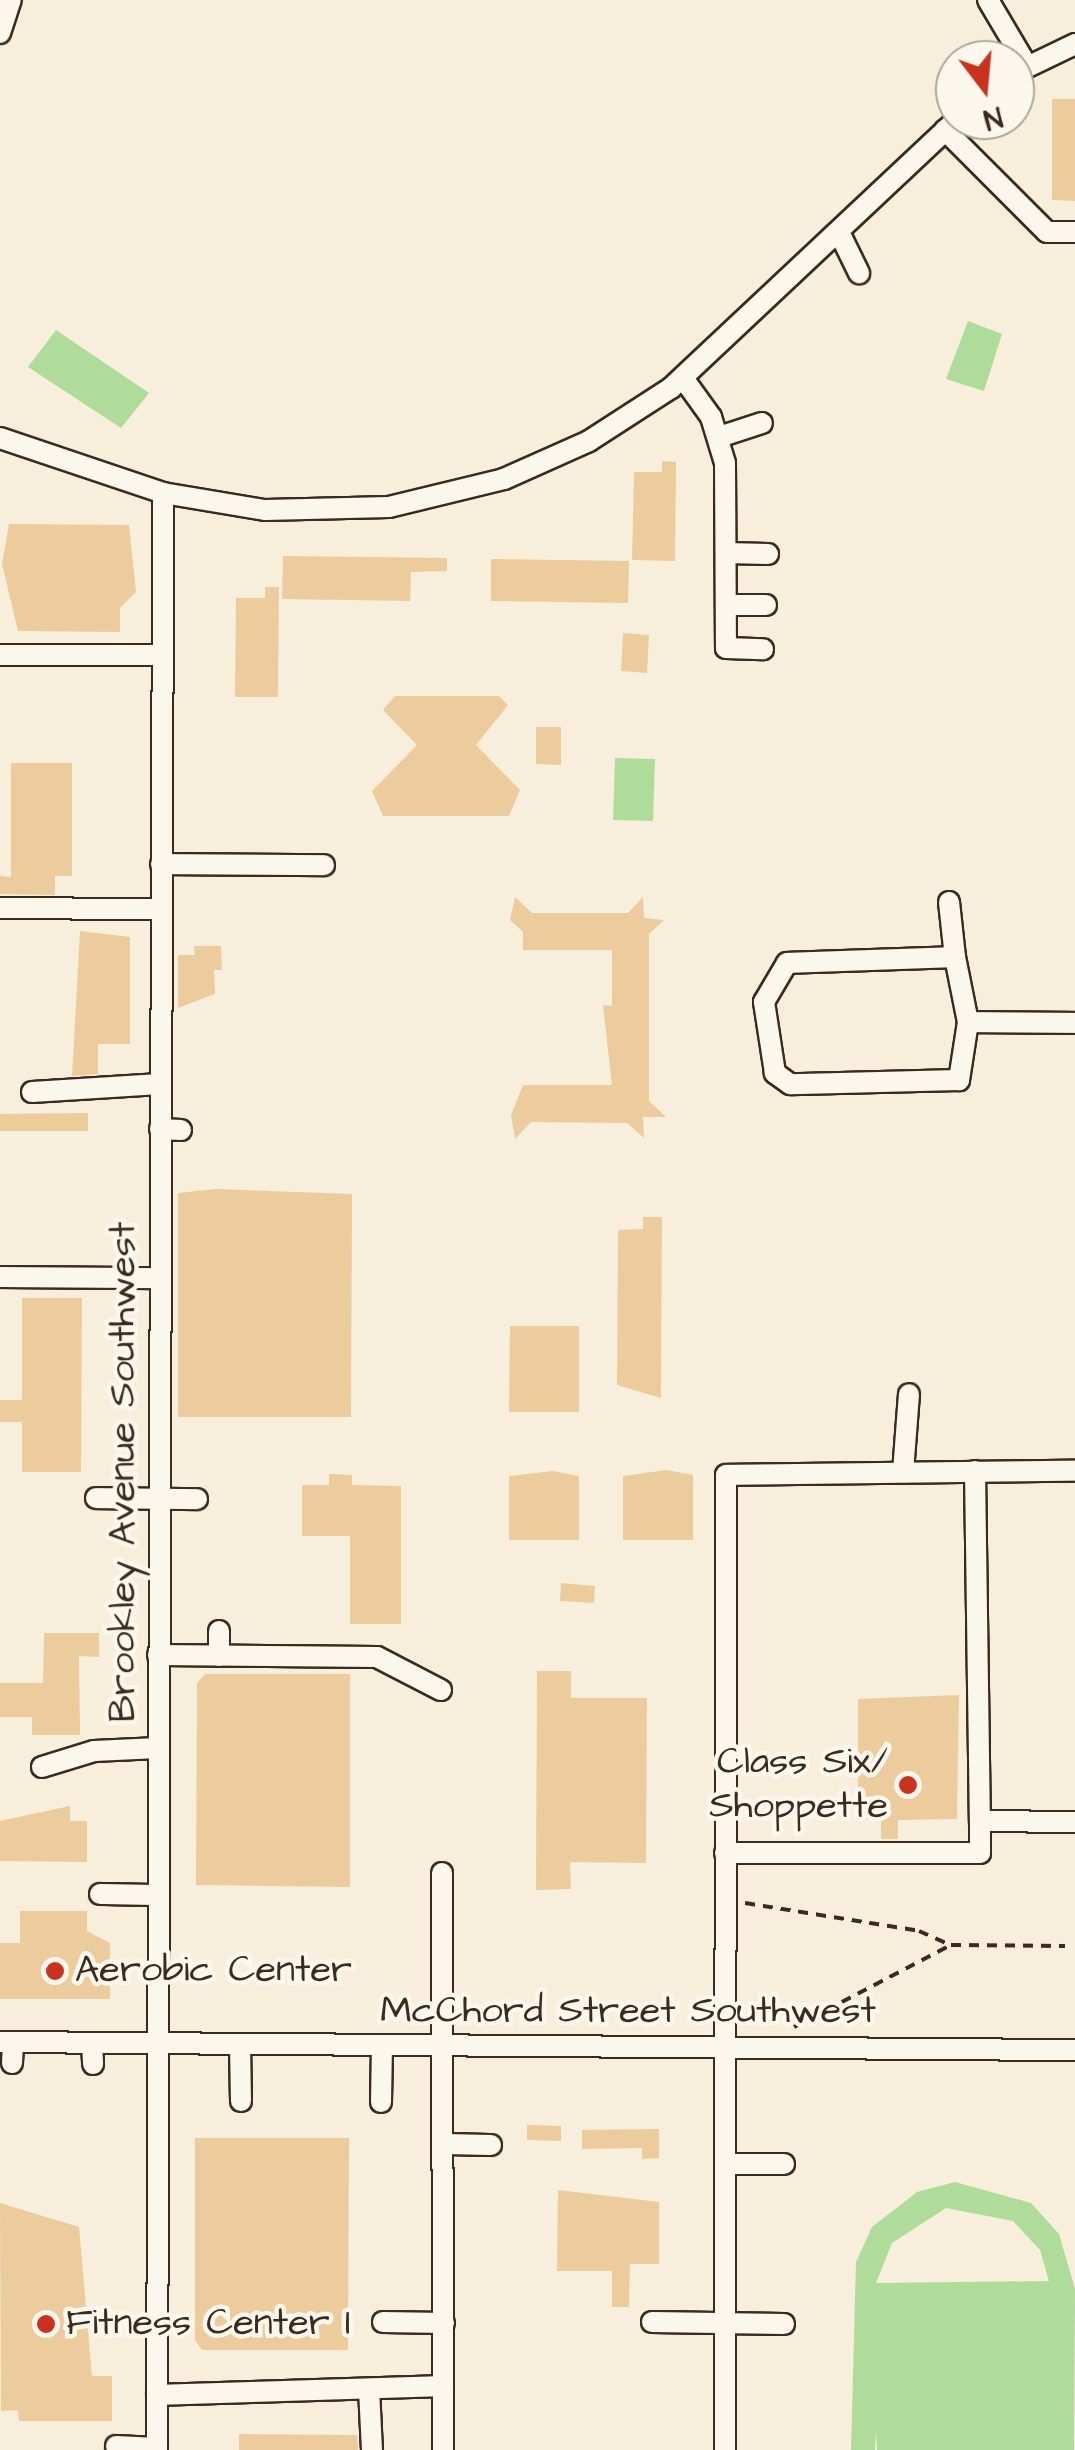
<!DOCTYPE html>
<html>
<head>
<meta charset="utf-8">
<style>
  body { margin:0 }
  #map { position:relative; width:1075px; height:2450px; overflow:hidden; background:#f8eedc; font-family:"Architects Daughter",sans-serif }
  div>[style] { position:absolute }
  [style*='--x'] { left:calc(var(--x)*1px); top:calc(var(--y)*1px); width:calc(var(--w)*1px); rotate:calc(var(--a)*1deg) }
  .green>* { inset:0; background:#afdc9a }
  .building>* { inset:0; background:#eccb9d }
  .path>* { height:4px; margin-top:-2px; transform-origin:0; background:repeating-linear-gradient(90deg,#3b2a1e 0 10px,transparent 0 18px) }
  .roads { filter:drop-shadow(2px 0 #3b2a1e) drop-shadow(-2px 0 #3b2a1e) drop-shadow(0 2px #3b2a1e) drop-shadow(0 -2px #3b2a1e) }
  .minor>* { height:20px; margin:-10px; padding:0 10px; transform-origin:10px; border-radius:10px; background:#fbf7ec }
  .dots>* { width:28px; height:28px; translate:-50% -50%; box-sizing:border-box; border:5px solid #fbf7ec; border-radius:50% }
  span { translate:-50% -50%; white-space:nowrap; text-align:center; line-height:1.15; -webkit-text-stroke:9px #fbf7ec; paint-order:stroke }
  .street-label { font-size:38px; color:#3b2a1e }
  .poi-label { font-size:38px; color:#3b2a1e }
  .right { translate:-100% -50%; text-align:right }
  .left { translate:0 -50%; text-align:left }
  .north { position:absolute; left:935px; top:40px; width:100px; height:100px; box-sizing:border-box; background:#fbf7ec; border:2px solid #aea59a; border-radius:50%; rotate:164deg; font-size:28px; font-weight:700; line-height:40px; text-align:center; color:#3b2a1e }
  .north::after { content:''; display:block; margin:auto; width:35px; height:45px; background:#c8321e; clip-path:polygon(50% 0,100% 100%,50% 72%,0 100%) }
</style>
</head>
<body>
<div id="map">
  <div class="green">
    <div style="clip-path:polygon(968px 321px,1002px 334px,984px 391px,946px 379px)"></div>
    <div style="clip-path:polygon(56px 330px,149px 393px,121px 428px,28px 367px)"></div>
    <div style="clip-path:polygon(615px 758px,655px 759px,653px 821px,613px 820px)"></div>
    <div style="clip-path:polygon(evenodd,955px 2182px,1031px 2203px,1059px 2234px,1075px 2289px,1074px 2450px,877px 2450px,876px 2432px,875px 2450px,851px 2450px,856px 2262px,872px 2227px,917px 2192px,955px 2182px,946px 2208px,1013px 2221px,1040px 2250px,1049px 2281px,876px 2283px,892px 2243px,946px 2208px)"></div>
  </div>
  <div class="building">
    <div style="clip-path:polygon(1052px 99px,1075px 99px,1075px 201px,1052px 200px)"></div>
    <div style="clip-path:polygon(662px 461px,676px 462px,675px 561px,632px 560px,634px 472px,662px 472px)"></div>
    <div style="clip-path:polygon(9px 524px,129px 525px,136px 592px,120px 608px,120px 632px,18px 631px,2px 564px)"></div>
    <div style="clip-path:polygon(283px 556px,447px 558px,447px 571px,411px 572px,410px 601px,282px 599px)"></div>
    <div style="clip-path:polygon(491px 559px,629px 561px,628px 603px,491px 601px)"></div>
    <div style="clip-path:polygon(265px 587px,279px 587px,278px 697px,235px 697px,236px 598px,265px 598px)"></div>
    <div style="clip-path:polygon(623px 633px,649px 635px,647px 673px,621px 671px)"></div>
    <div style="clip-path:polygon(395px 696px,499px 696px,508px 705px,476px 745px,520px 790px,509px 816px,383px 816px,372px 791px,417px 745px,383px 710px)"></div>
    <div style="clip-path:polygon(536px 727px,561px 727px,561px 765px,536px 764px)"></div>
    <div style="clip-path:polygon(11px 763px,72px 763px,72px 876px,55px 876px,55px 895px,0 894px,0 876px,11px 877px)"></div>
    <div style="clip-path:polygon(515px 897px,532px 913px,628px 913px,643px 897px,644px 918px,664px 920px,649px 934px,649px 1101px,666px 1117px,643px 1117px,644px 1138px,627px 1123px,531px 1122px,515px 1139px,511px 1115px,523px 1085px,612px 1085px,603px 1005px,612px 1006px,612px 950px,523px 950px,523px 932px,510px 920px)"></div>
    <div style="clip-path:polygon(80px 931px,130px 937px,130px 1044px,98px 1044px,98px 1074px,72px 1076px)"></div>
    <div style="clip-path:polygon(194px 946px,221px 946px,222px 970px,214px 970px,215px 994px,178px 1008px,178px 955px,195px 955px)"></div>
    <div style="clip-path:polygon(88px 1113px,88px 1131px,0 1131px,0 1114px)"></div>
    <div style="clip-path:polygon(216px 1189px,352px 1194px,351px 1417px,178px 1417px,178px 1193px)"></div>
    <div style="clip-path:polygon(643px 1217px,662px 1217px,661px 1398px,617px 1385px,618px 1230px,643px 1229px)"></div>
    <div style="clip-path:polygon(22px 1298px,82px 1298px,81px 1472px,22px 1472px,22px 1422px,0 1422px,0 1400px,22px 1400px)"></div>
    <div style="clip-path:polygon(510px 1326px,579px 1326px,579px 1412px,509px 1412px)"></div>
    <div style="clip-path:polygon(667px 1470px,693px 1475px,693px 1540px,623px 1540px,623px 1476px)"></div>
    <div style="clip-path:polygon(553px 1471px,579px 1476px,579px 1540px,509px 1540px,509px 1476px)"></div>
    <div style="clip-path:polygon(329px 1474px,352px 1475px,352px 1485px,401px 1486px,401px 1624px,350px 1624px,350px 1536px,302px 1536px,302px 1485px,329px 1485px)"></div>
    <div style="clip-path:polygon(561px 1583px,595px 1586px,594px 1603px,560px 1601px)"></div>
    <div style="clip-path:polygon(44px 1633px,99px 1633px,99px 1657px,79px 1656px,80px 1735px,32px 1735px,32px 1717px,0 1717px,0 1683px,43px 1683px)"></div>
    <div style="clip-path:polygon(537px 1671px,571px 1671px,571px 1698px,647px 1698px,646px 1863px,570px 1862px,571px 1889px,536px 1890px)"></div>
    <div style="clip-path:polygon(205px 1674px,350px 1674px,350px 1887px,196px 1885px,197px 1683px)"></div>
    <div style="clip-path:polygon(959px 1695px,957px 1819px,898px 1820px,898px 1839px,881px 1839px,881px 1819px,858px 1820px,858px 1699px)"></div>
    <div style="clip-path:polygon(70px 1806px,70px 1821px,87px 1821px,87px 1862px,0 1861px,0 1821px)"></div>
    <div style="clip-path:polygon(20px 1911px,87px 1911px,87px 1931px,110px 1943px,110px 1999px,0 1999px,0 1943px,20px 1943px)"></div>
    <div style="clip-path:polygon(527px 2125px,561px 2126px,561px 2141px,527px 2140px)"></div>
    <div style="clip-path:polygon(659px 2129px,659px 2158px,642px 2159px,642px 2148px,582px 2149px,582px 2130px)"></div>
    <div style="clip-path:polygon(195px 2138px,349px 2138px,348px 2350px,202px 2350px,195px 2340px)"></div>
    <div style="clip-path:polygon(558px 2190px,659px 2202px,659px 2264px,630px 2264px,629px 2307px,612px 2307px,612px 2271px,557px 2271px)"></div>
    <div style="clip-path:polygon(0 2203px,79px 2227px,92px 2376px,112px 2376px,112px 2421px,19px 2421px,18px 2410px,1px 2411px)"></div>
    <div style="clip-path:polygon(239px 2434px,357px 2435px,358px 2450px,239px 2450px)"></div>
  </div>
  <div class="path">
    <div style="--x:745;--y:1903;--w:176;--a:9.1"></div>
    <div style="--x:919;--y:1931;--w:34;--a:24"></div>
    <div style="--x:794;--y:2027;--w:177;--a:-27.6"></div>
    <div style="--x:951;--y:1945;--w:114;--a:0.5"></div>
  </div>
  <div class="roads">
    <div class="minor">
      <div style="--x:988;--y:0;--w:77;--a:59.4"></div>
      <div style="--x:0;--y:33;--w:35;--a:-72"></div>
      <div style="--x:1017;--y:72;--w:64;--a:-25.8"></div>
      <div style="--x:945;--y:130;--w:144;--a:45"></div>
      <div style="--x:1047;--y:232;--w:28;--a:0"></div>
      <div style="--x:839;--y:232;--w:46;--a:64"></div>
      <div style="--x:683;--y:378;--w:48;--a:54.3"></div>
      <div style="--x:711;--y:417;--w:48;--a:73.1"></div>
      <div style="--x:725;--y:463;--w:185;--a:89.7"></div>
      <div style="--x:726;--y:648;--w:37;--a:2"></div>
      <div style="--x:719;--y:437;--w:45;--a:-18"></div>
      <div style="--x:0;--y:438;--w:172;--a:18.6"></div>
      <div style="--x:163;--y:493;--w:103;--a:9.5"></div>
      <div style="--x:265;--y:510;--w:124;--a:-1.4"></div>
      <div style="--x:389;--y:507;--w:118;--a:-13.7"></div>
      <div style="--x:504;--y:479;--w:93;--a:-24.1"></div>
      <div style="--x:589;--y:441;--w:98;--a:-32.9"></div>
      <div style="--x:671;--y:388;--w:391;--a:-43.2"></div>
      <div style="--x:726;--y:553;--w:42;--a:1.4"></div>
      <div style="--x:726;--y:605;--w:40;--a:0"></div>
      <div style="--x:0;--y:655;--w:161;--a:0"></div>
      <div style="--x:161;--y:864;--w:163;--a:0.4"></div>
      <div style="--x:949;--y:902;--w:55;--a:83.8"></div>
      <div style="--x:0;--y:908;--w:161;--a:0.4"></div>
      <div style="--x:955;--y:957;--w:66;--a:78.7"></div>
      <div style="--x:968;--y:1022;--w:59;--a:98.8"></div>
      <div style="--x:959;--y:1080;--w:169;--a:178.6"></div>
      <div style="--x:790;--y:1084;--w:19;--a:-144"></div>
      <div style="--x:775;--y:1073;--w:72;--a:-98.8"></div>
      <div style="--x:764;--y:1002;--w:45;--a:-59.5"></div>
      <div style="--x:787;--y:963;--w:168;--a:-2"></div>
      <div style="--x:968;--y:1022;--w:107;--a:0.5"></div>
      <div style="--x:32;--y:1092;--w:128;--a:-3.6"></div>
      <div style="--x:160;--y:1129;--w:21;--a:3"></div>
      <div style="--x:0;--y:1277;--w:159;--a:0.4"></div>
      <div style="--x:975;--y:1471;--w:350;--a:89.2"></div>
      <div style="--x:980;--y:1821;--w:95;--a:0.6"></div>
      <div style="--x:903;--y:1472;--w:78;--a:-85.6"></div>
      <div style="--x:96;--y:1498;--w:101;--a:0.6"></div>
      <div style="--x:158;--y:1655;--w:219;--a:0.5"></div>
      <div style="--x:377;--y:1657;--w:72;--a:27.3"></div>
      <div style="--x:219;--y:1656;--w:25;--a:-90"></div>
      <div style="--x:42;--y:1767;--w:54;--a:-17.1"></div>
      <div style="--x:94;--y:1751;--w:64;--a:-2.7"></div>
      <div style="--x:725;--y:1853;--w:255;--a:0"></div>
      <div style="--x:980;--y:1853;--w:32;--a:-90"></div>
      <div style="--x:442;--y:1873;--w:577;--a:89.9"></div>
      <div style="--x:100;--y:1894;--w:57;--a:1"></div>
      <div style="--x:0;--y:2042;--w:1075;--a:0.43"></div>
      <div style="--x:92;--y:2043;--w:21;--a:87"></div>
      <div style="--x:240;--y:2044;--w:57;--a:89"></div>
      <div style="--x:12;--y:2063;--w:21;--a:-87"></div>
      <div style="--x:381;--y:2102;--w:57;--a:-89"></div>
      <div style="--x:444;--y:2144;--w:47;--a:1.2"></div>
      <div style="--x:725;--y:2164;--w:59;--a:0"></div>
      <div style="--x:383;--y:2322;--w:61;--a:0.9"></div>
      <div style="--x:652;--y:2322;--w:132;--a:0.9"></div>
      <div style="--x:369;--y:2389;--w:61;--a:87.2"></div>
      <div style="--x:157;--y:2395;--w:286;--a:-1.8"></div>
      <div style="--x:116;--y:2446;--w:41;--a:2.8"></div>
      <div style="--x:157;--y:2450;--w:1957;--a:-89.82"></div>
      <div style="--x:725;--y:2450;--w:975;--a:-89.94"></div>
      <div style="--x:726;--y:1475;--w:349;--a:-0.7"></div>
    </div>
  </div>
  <div class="dots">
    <div style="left:908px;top:1785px;background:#c8321e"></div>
    <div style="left:55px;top:1971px;background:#c8321e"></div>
    <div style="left:46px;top:2324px;background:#c8321e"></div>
  </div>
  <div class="street-label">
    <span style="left:124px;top:1472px;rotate:-90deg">Brookley Avenue Southwest</span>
    <span style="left:628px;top:2012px">McChord Street Southwest</span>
  </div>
  <div class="poi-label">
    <span class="right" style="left:888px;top:1785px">Class Six/<br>Shoppette</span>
    <span class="left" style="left:75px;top:1971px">Aerobic Center</span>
    <span class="left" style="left:66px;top:2324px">Fitness Center I</span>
  </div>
  <div class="north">N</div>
</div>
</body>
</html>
